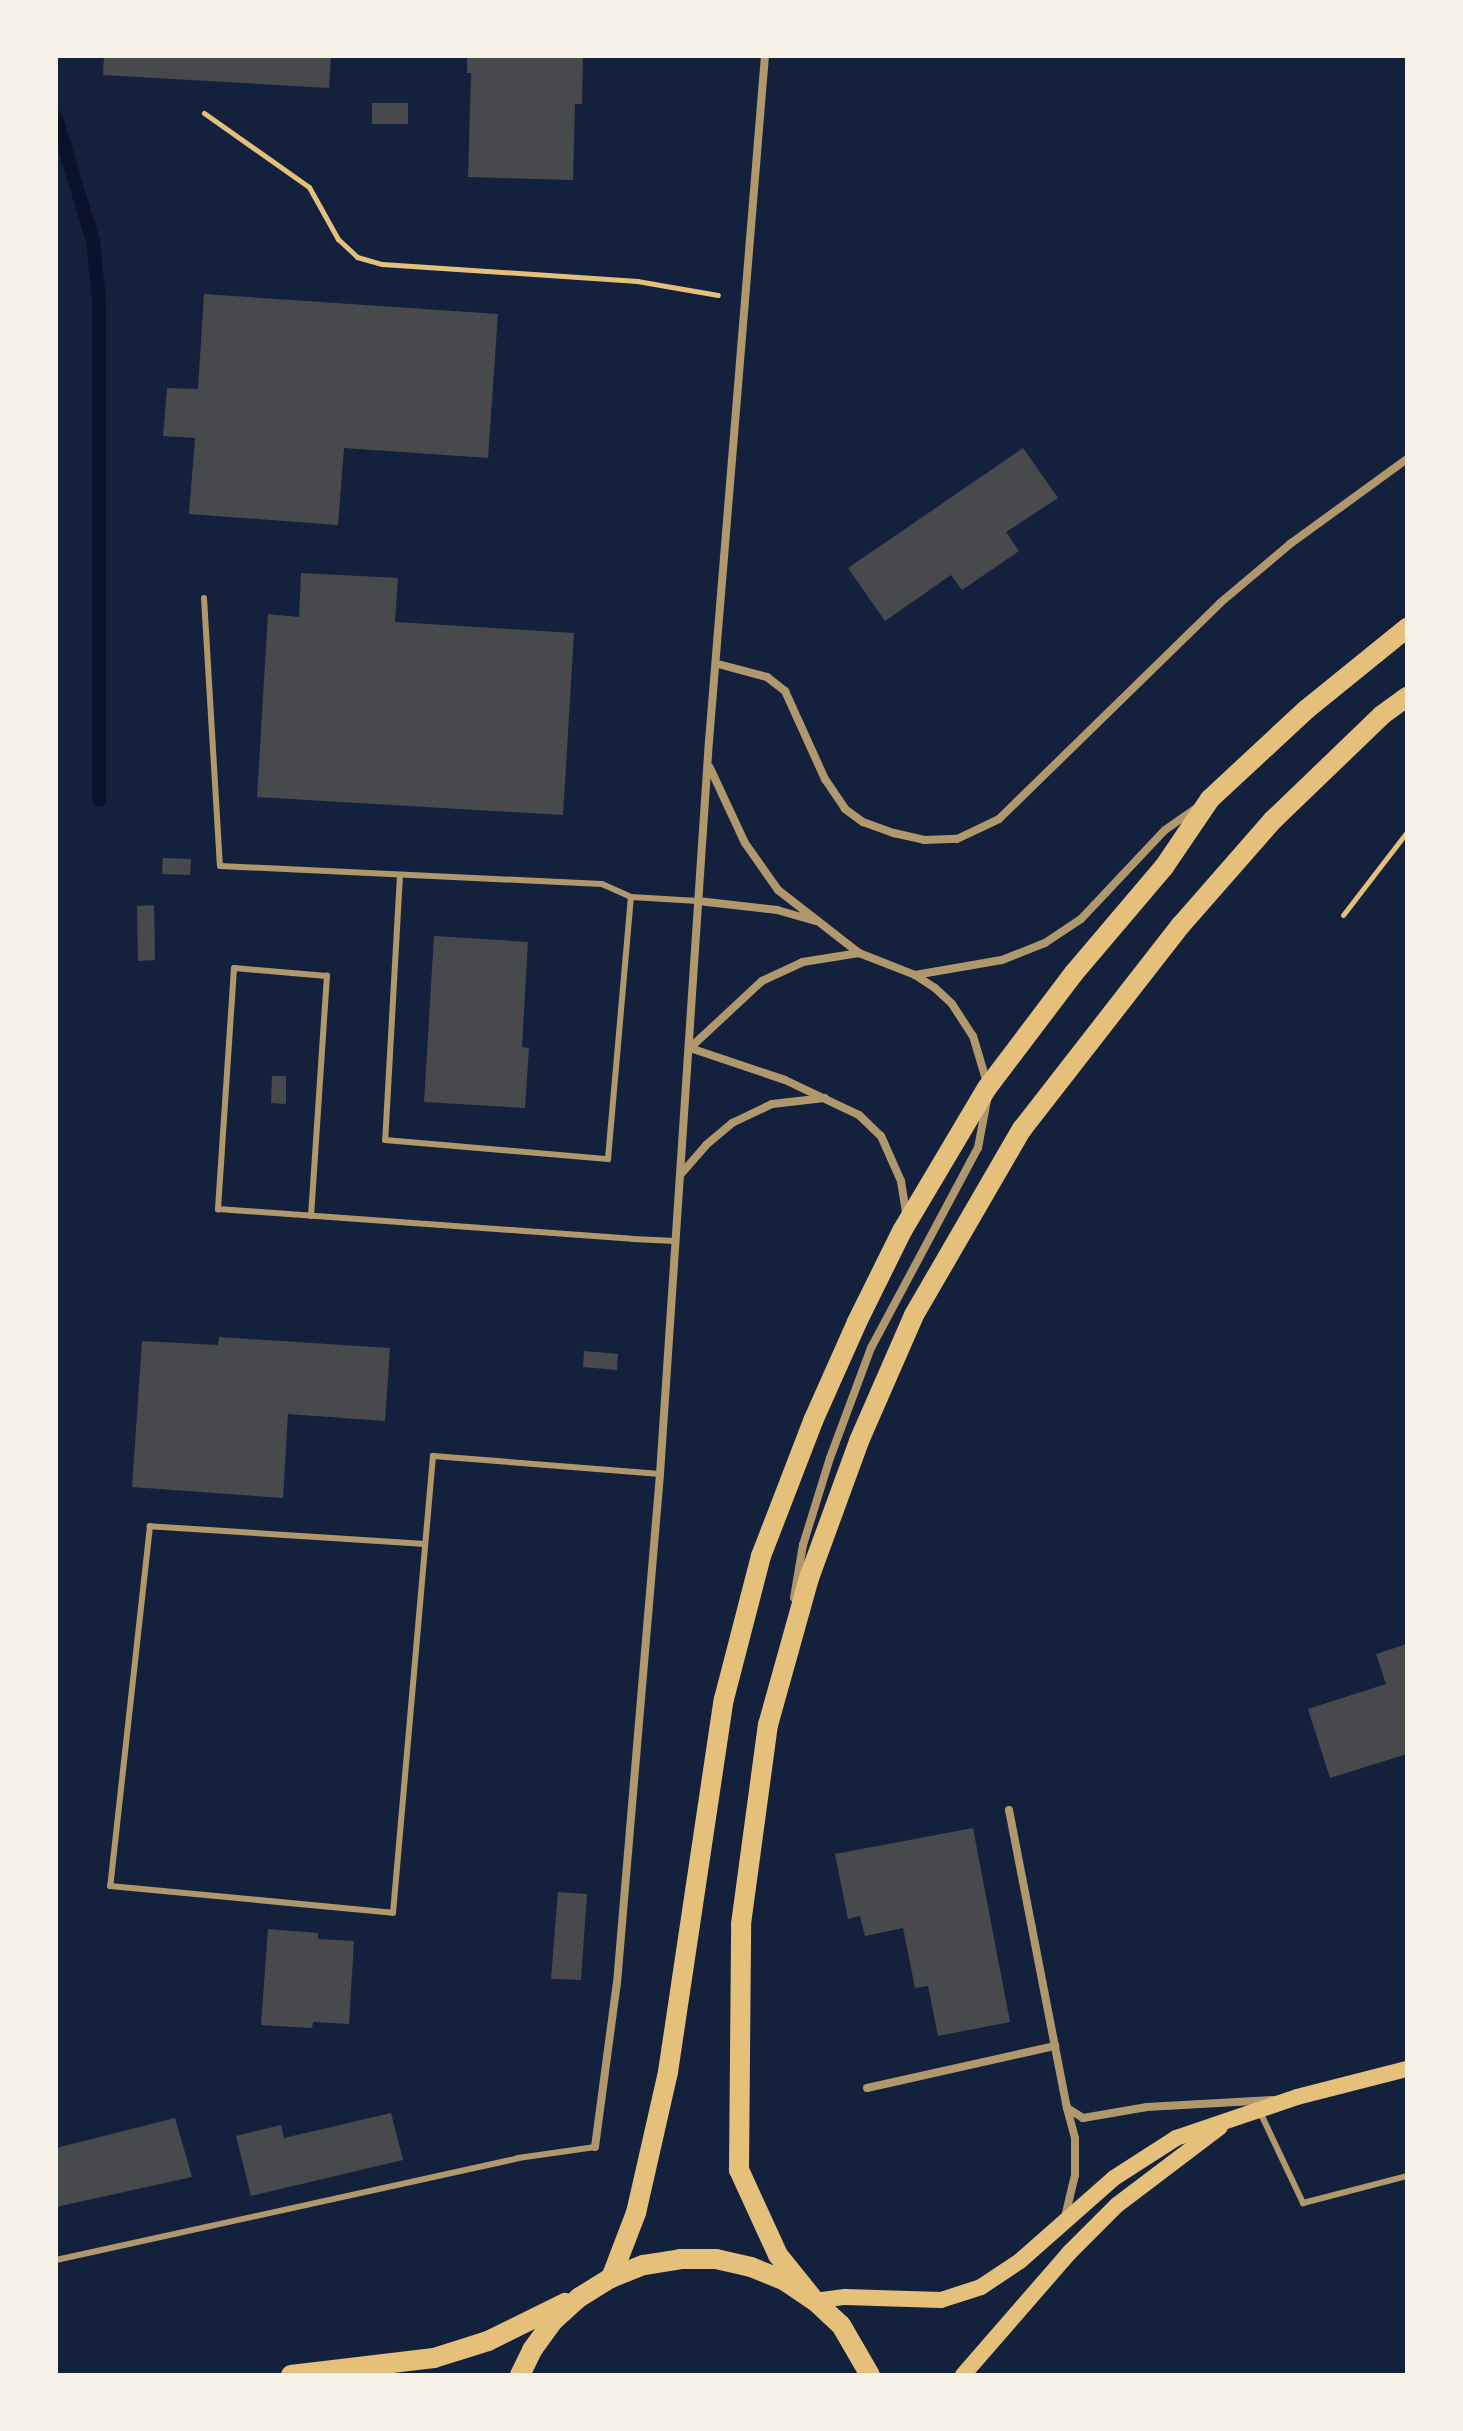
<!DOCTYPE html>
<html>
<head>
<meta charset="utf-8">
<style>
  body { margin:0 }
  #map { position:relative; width:1463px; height:2431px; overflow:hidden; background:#14213d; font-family:"Golos Text",sans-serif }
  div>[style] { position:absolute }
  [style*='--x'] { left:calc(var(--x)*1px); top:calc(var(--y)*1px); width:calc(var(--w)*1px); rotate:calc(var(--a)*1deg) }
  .stream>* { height:14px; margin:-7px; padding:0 7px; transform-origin:7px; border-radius:7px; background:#0b132b }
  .building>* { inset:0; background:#48494c }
  .path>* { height:5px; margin:-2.5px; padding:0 2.5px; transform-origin:2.5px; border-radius:2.5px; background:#e5c07b }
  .service>* { height:6px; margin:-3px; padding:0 3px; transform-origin:3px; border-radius:3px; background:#b1986c }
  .minor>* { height:8px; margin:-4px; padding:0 4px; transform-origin:4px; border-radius:4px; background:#b1986c }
  .secondary>* { height:16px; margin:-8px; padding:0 8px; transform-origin:8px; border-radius:8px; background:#e5c07b }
  .primary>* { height:20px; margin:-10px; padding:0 10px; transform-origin:10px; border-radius:10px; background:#e5c07b }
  span { translate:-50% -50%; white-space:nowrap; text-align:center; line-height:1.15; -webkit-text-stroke:6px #f6f1e7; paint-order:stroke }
  .frame { position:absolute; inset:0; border:58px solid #f6f1e7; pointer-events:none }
</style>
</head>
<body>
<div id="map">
  <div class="stream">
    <div style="--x:56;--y:118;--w:128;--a:73.3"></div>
    <div style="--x:93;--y:241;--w:60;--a:84.3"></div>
    <div style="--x:99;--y:301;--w:499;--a:90"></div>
  </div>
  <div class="building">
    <div style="clip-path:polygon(104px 56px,331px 56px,329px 88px,103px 75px)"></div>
    <div style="clip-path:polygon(467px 56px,583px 56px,582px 104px,575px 104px,573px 180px,468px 177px,471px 73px,467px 73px)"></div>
    <div style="clip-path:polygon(372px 103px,408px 103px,408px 124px,372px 124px)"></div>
    <div style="clip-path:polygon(204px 294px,498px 314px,488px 458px,344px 448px,338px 525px,189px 514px,195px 438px,163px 436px,167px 388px,198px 389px)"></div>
    <div style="clip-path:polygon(1023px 448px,1058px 498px,1006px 532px,1019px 551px,962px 590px,951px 575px,885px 621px,848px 568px)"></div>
    <div style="clip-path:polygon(301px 573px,398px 578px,395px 622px,574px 633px,563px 815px,257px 797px,268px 614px,299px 617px)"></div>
    <div style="clip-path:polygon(163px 858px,191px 859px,190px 875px,162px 874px)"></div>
    <div style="clip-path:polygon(154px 905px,155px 960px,138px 961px,137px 906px)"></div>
    <div style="clip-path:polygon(434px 936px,528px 942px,522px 1047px,529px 1048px,525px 1108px,424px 1102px)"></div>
    <div style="clip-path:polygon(272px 1076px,286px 1076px,286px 1104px,271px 1103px)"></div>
    <div style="clip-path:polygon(219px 1337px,390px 1348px,385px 1421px,288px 1414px,283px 1498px,132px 1487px,142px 1341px,218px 1345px)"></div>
    <div style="clip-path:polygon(584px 1351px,618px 1354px,617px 1370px,583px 1367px)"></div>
    <div style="clip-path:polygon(1407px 1644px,1407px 1754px,1330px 1778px,1308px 1709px,1386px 1684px,1376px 1654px)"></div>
    <div style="clip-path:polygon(973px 1828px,1010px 2022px,938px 2036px,928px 1986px,915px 1988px,903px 1928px,865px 1936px,860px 1916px,848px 1919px,835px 1854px)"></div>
    <div style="clip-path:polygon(558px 1892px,587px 1894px,581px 1980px,551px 1979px)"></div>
    <div style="clip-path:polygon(268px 1929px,318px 1933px,318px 1939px,354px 1941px,349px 2024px,313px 2022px,312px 2028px,261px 2025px)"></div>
    <div style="clip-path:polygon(391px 2113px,403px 2160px,251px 2196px,236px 2136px,281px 2125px,284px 2138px)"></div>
    <div style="clip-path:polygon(175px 2118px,192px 2177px,56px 2207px,56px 2148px)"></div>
  </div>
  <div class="path">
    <div style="--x:204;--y:113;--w:128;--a:35.2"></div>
    <div style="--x:309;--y:187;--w:60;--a:60.9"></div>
    <div style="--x:338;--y:239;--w:26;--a:43"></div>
    <div style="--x:357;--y:257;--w:26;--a:16"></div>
    <div style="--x:382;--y:264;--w:256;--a:3.8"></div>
    <div style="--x:637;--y:281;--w:82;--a:9.8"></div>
    <div style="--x:1343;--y:915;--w:105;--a:-52.4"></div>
  </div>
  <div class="service">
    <div style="--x:204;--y:598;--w:268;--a:86.6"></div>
    <div style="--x:220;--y:866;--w:382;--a:2.7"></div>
    <div style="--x:602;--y:884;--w:32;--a:24"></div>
    <div style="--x:631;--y:897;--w:67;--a:3.4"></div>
    <div style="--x:400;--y:875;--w:265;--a:93.2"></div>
    <div style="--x:385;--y:1140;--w:224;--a:4.9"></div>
    <div style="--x:608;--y:1159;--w:263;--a:-85"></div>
    <div style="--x:311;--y:1216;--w:241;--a:-86.2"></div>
    <div style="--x:327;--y:976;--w:93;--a:-175.1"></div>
    <div style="--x:234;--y:968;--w:242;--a:93.8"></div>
    <div style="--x:218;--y:1209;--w:415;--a:4.1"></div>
    <div style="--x:632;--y:1239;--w:44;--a:2.6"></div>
    <div style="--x:425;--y:1544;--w:276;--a:-176.3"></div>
    <div style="--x:150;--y:1526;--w:362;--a:96.3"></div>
    <div style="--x:110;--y:1886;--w:284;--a:5.4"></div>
    <div style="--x:393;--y:1913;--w:459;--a:-85"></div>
    <div style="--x:433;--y:1456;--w:228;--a:4.5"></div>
    <div style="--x:1260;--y:2112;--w:101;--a:64.7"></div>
    <div style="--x:1303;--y:2203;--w:107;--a:-14.6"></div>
    <div style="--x:56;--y:2260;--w:473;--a:-12.4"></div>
    <div style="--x:518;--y:2158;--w:78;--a:-8.1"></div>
  </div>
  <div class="minor">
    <div style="--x:718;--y:664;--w:51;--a:14.9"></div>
    <div style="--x:767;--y:677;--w:23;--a:38"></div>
    <div style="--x:785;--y:691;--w:97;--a:65.6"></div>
    <div style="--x:825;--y:779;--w:36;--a:56"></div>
    <div style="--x:845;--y:809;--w:22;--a:36"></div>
    <div style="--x:863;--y:822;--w:33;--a:20"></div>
    <div style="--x:894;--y:833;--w:31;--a:13"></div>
    <div style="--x:924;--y:840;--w:33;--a:-2"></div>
    <div style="--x:957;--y:839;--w:47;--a:-25.5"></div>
    <div style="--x:999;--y:819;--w:309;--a:-44.3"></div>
    <div style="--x:1220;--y:603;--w:92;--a:-40.1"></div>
    <div style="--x:1290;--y:544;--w:145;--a:-36"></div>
    <div style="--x:710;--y:768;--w:83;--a:65"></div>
    <div style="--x:745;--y:843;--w:57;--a:54.9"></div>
    <div style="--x:778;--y:890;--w:103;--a:37.9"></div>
    <div style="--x:859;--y:953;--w:60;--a:21.4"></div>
    <div style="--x:915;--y:975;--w:24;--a:33"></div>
    <div style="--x:935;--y:988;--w:23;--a:43"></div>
    <div style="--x:952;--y:1004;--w:38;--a:57"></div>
    <div style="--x:973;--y:1036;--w:49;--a:73.4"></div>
    <div style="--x:698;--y:901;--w:80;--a:6.5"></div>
    <div style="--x:777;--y:910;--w:40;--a:16"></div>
    <div style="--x:859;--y:953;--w:57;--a:170.9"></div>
    <div style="--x:803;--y:962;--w:45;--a:155.1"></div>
    <div style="--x:762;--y:981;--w:98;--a:137.1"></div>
    <div style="--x:690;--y:1048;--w:100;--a:18.6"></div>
    <div style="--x:785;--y:1080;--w:82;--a:25.3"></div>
    <div style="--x:859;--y:1115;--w:30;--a:44"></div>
    <div style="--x:881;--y:1136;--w:49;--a:66"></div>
    <div style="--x:901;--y:1181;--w:33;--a:81"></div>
    <div style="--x:915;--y:975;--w:88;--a:-9.8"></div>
    <div style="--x:1002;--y:960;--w:46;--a:-21.6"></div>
    <div style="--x:1045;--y:943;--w:43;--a:-33.7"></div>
    <div style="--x:1081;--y:919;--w:122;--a:-46.7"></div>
    <div style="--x:1165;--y:830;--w:38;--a:-35"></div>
    <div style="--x:681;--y:1174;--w:38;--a:-49"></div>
    <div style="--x:706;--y:1145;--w:34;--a:-40"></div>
    <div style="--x:732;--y:1123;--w:44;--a:-25.4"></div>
    <div style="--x:772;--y:1104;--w:53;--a:-6.5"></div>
    <div style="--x:794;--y:1598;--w:54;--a:-80.4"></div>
    <div style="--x:803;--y:1545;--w:91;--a:-72.8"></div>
    <div style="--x:830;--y:1458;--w:117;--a:-69.6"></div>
    <div style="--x:871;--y:1348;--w:227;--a:-61.9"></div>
    <div style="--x:978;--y:1148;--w:49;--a:-79.4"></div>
    <div style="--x:1009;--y:1810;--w:304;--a:79"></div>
    <div style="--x:867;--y:2088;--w:193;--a:-12.6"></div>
    <div style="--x:595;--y:2147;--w:165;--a:-82.4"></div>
    <div style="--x:617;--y:1983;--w:511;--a:-85.17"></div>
    <div style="--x:660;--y:1474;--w:735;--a:-86.18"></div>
    <div style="--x:709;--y:741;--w:687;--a:-85.33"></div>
    <div style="--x:1065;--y:2217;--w:43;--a:-76.6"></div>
    <div style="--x:1075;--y:2175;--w:37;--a:-90"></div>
    <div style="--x:1075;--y:2138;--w:31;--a:-105"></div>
    <div style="--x:1067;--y:2108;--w:19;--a:32"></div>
    <div style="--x:1083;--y:2118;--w:65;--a:-9.8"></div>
    <div style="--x:1147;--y:2107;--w:126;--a:-3.2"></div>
  </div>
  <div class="secondary">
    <div style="--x:815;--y:2301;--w:30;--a:-8"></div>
    <div style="--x:845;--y:2297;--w:96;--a:1.8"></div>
    <div style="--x:941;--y:2300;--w:42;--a:-18"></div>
    <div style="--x:981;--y:2287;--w:47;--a:-33.7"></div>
    <div style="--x:1020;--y:2261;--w:125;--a:-41.4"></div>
    <div style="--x:1114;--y:2178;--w:74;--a:-32.8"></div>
    <div style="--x:1176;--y:2138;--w:128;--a:-18.7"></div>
    <div style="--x:1297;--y:2097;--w:114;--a:-14.3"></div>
    <div style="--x:963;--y:2375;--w:162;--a:-49"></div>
    <div style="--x:1069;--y:2253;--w:68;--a:-45"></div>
    <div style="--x:1117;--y:2205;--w:129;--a:-37.1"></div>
  </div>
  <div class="primary">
    <div style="--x:611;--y:2278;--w:70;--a:-69"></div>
    <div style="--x:636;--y:2213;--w:145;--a:-77.2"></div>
    <div style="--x:668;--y:2072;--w:377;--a:-81.5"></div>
    <div style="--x:724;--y:1699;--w:148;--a:-75.5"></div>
    <div style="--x:761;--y:1556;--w:145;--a:-68.9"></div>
    <div style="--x:813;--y:1421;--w:108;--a:-66"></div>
    <div style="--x:857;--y:1322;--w:102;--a:-63.7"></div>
    <div style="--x:902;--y:1231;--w:166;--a:-59.3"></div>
    <div style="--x:987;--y:1088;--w:144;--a:-52.9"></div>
    <div style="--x:1074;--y:973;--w:139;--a:-49.7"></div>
    <div style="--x:1164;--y:867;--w:82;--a:-55.9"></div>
    <div style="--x:1210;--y:799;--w:132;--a:-42.9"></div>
    <div style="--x:1307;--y:709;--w:129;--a:-39"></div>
    <div style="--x:815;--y:2301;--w:59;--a:-128.8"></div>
    <div style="--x:778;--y:2255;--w:94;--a:-114.6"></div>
    <div style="--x:739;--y:2170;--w:246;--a:-89.5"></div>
    <div style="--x:741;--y:1924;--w:201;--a:-82.3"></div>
    <div style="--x:768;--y:1725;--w:153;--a:-74.4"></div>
    <div style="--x:809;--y:1578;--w:146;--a:-69.9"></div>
    <div style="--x:859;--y:1441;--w:137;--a:-66.4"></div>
    <div style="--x:914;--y:1315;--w:215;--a:-59.9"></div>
    <div style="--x:1022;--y:1129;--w:259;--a:-52.1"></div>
    <div style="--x:1181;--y:925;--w:140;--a:-48.8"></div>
    <div style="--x:1273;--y:820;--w:151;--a:-43.9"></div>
    <div style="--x:1382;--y:715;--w:31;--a:-36"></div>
    <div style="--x:291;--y:2375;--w:144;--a:-6.8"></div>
    <div style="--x:434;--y:2358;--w:57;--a:-17.5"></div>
    <div style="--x:488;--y:2341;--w:86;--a:-26.3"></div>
    <div style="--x:520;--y:2375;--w:28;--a:-64"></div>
    <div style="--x:532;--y:2350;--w:36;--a:-54"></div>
    <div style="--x:553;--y:2321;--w:36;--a:-42"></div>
    <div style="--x:580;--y:2297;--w:36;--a:-32"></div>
    <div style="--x:611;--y:2278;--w:35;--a:-22"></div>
    <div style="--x:644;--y:2265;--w:36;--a:-9"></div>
    <div style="--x:680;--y:2259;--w:36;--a:0"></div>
    <div style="--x:716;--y:2259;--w:36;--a:13"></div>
    <div style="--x:751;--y:2267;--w:37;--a:22"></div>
    <div style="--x:785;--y:2281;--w:36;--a:34"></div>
    <div style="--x:815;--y:2301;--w:35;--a:43"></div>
    <div style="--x:841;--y:2325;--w:58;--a:59.9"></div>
  </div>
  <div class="frame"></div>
</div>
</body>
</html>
